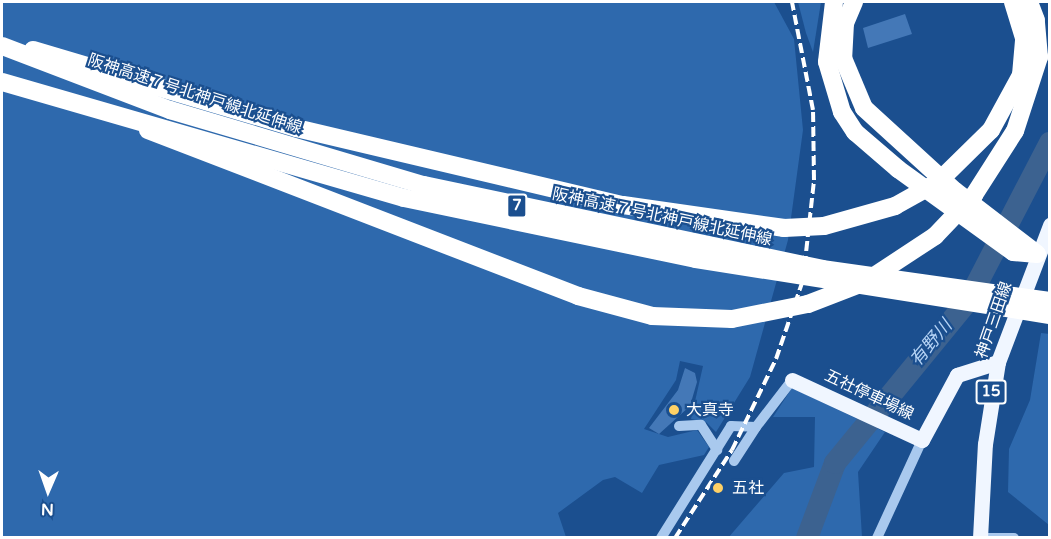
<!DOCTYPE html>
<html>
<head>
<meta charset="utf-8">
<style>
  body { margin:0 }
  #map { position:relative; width:1051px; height:539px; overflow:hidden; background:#1b4f8f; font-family:"Varela Round","Noto Sans JP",sans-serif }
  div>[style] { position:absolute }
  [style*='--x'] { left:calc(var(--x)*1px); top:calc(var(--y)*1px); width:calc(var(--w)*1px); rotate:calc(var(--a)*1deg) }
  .green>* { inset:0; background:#2e69ad }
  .river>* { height:22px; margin:-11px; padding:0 11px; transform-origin:11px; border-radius:11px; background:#3c6290 }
  .building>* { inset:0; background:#4478b7 }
  .minor>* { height:10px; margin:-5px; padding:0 5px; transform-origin:5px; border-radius:5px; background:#a9c9ee }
  .major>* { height:15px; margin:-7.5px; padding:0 7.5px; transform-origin:7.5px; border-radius:7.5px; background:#f0f6ff }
  .highway>* { height:18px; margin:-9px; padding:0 9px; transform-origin:9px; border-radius:9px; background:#fff }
  .rail>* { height:4px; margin-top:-2px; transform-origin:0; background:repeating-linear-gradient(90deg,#fff 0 10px,transparent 0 14.5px) }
  .highway-bridge>* { height:18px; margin:-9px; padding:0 9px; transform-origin:9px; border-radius:9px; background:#fff }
  .dots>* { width:16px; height:16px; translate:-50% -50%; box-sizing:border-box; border:3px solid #1b4f8f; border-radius:50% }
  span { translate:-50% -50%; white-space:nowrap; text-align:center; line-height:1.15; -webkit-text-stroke:4.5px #1b4f8f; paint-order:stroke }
  .shield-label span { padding:2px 4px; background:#1b4f8f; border:2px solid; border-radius:4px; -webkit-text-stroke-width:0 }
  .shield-label { font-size:15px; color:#fff; font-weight:700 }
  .street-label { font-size:16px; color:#fff }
  .poi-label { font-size:16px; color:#fff }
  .left { translate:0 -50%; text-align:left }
  .water-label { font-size:18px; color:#b5d3f5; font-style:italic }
  .frame { position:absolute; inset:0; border:3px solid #fff; pointer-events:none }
  .north { position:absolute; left:18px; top:461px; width:60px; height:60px; -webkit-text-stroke:4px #1b4f8f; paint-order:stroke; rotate:182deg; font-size:16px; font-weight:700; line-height:24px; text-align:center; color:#fff }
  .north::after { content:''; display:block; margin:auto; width:21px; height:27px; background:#fff; clip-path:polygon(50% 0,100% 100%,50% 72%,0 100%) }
</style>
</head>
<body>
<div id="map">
  <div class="green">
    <div style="clip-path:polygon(2px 2px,774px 2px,794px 39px,803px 130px,788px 240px,750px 377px,716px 432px,706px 422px,691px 419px,703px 366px,680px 361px,676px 380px,644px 429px,668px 437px,697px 430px,709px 447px,704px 455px,659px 465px,642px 493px,615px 477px,603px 480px,558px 513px,566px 537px,2px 537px)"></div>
    <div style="clip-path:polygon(798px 2px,821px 2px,813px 52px,806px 33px)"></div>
    <div style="clip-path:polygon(1041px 333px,1050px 334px,1049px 525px,1008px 492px,1009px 449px,1030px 400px)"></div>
    <div style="clip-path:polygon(792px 388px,885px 432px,858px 472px,862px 537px,728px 538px,784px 473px,814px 467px,815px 417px,773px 417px)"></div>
  </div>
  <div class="river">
    <div style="--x:807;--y:538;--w:80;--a:-69.5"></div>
    <div style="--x:835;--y:463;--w:212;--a:-50.7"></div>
    <div style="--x:969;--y:299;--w:176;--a:-62.6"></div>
  </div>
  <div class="building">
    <div style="clip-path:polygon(905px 14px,912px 34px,868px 48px,863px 28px)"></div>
    <div style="clip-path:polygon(685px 368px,695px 373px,697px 382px,690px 406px,659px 434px,649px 428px,678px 390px)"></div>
  </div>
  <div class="minor">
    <div style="--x:679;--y:426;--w:22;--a:-3"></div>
    <div style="--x:701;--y:425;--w:30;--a:57"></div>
    <div style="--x:734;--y:461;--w:40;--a:-57.1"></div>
    <div style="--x:661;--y:538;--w:132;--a:-58"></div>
    <div style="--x:731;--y:426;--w:25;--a:2"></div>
    <div style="--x:756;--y:427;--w:59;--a:-52.5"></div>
    <div style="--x:877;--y:538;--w:108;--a:-65.3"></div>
    <div style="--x:988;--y:538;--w:26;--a:0"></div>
  </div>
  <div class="major">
    <div style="--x:792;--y:380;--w:143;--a:24.8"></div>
    <div style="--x:922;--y:440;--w:74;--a:-61.7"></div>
    <div style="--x:957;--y:375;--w:43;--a:-17.6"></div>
    <div style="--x:980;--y:538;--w:94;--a:-87"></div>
    <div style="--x:985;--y:444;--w:83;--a:-81"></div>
    <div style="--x:998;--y:362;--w:147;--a:-69.2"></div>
  </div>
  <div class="highway">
    <div style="--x:834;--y:2;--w:60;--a:96.7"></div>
    <div style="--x:827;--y:62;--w:52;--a:73.3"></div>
    <div style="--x:842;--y:112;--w:24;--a:57"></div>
    <div style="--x:855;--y:132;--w:57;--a:40.7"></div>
    <div style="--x:898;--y:169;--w:142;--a:35.8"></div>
    <div style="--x:1013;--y:252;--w:24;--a:5"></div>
    <div style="--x:854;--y:2;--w:23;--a:113"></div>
    <div style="--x:845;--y:23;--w:35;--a:93"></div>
    <div style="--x:843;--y:58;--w:54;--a:67.2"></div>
    <div style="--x:864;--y:108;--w:123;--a:42.4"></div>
    <div style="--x:955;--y:191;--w:103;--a:37.5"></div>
    <div style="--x:1013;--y:2;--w:38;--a:73"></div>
    <div style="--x:1029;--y:2;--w:19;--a:69"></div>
    <div style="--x:33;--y:50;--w:274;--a:16.5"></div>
    <div style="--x:296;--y:128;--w:336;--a:13.3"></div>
    <div style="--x:148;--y:130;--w:461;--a:21.1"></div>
    <div style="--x:578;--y:296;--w:77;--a:15.1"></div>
  </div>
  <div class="rail">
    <div style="--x:675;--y:538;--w:105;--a:-57.1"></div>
    <div style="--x:732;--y:450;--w:101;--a:-64.2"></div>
    <div style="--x:776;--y:359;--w:83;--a:-71.1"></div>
    <div style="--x:803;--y:280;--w:101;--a:-83.7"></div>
    <div style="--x:814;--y:180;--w:70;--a:-90.8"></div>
    <div style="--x:813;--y:110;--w:110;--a:-101"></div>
  </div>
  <div class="highway-bridge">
    <div style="--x:2;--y:46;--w:180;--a:20.9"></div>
    <div style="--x:170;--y:110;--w:265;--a:16.5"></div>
    <div style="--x:424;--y:185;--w:407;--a:11.9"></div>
    <div style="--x:822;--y:269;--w:230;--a:8"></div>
    <div style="--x:2;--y:82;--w:418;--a:16.1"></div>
    <div style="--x:404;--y:198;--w:298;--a:11.8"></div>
    <div style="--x:696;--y:259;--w:358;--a:9"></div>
    <div style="--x:623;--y:205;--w:163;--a:8.1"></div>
    <div style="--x:784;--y:228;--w:40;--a:-2.9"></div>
    <div style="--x:824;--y:226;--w:74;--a:-15.7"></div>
    <div style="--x:895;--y:206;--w:49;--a:-29.2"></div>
    <div style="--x:938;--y:182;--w:74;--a:-44.5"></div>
    <div style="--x:991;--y:130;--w:63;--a:-61.4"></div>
    <div style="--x:1021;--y:75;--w:37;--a:-85"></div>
    <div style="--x:652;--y:316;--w:80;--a:2.1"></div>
    <div style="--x:732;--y:319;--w:77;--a:-11.2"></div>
    <div style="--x:808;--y:304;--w:61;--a:-21.1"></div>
    <div style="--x:865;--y:282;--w:84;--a:-33.3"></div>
    <div style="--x:935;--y:236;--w:57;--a:-46.4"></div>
    <div style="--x:974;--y:195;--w:76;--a:-57.4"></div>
    <div style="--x:1015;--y:131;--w:78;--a:-72"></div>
    <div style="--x:1039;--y:57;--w:37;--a:-95"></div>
  </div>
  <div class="dots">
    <div style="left:674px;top:410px;background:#ffd166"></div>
    <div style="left:718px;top:488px;background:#ffd166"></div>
  </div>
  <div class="shield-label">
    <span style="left:517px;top:206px">7</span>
    <span style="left:991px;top:392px">15</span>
  </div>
  <div class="street-label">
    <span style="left:195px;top:94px;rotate:18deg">阪神高速７号北神戸線北延伸線</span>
    <span style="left:662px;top:217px;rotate:12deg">阪神高速７号北神戸線北延伸線</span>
    <span style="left:994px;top:320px;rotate:-71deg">神戸三田線</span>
    <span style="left:869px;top:395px;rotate:25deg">五社停車場線</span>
  </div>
  <div class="poi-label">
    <span class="left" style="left:686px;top:410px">大真寺</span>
    <span class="left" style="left:732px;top:488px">五社</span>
  </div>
  <div class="water-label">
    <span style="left:931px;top:343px;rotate:-50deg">有野川</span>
  </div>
  <div class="frame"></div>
  <div class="north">N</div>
</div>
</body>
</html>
